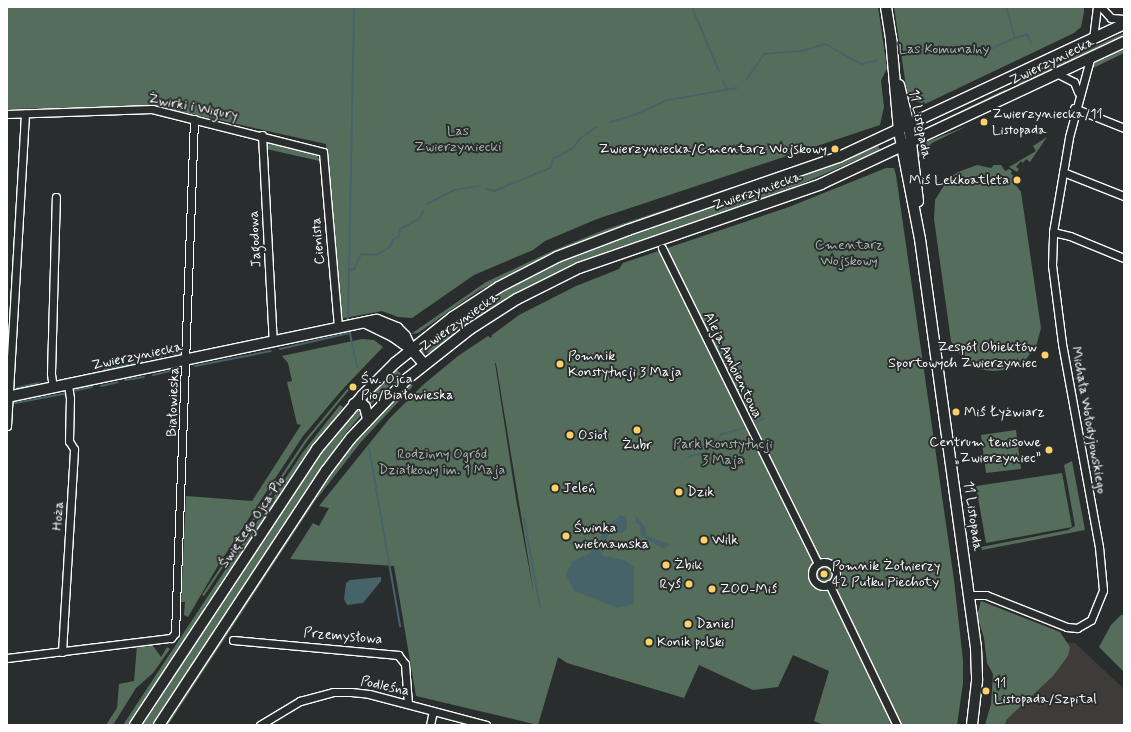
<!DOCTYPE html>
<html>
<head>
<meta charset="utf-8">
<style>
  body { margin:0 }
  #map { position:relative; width:1131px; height:732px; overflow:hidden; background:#2a2d2e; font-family:Mynerve,sans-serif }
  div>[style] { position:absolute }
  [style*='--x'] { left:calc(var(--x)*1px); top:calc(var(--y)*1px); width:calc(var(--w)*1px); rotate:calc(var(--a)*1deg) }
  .built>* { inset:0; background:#3e3b39 }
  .green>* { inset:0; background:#556e5c }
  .water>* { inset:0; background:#46636a }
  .stream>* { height:2px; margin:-1px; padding:0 1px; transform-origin:1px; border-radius:1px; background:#46636a }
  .roads { filter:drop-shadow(1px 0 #fff) drop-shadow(-1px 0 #fff) drop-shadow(0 1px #fff) drop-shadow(0 -1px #fff) }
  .street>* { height:7px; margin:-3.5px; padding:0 3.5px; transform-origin:3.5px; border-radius:3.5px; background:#2a2d2e }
  .street>.ring { margin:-3.5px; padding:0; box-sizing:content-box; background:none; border:7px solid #2a2d2e; border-radius:50% }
  .secondary>* { height:10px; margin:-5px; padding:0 5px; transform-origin:5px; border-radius:5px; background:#2a2d2e }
  .dots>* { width:11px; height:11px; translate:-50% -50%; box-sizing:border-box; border:2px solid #2a2d2e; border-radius:50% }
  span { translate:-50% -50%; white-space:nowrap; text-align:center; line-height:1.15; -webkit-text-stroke:4px #2a2d2e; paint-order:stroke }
  .park-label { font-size:14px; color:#aab6ae }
  .street-label { font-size:14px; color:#fff }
  .poi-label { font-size:14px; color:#fff }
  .left { translate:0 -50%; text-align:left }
  .right { translate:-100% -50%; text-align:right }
  .frame { position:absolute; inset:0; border:8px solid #fff; pointer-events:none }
</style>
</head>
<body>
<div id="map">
  <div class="built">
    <div style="clip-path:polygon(1063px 642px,1075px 643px,1124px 689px,1124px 725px,987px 725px)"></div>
  </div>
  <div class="green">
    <div style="clip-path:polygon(7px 7px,878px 7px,887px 68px,881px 81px,884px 107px,880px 125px,597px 219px,545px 241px,533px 250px,474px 275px,412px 318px,398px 317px,382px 311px,339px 319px,326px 144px,156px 106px,7px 109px)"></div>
    <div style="clip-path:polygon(894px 7px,1084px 7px,1084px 12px,1081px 27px,1074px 33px,925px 104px,908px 99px)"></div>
    <div style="clip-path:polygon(1124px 33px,1124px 37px,1016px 87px,1020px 82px)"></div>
    <div style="clip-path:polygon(1124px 48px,1124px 53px,1089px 70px,1096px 62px)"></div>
    <div style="clip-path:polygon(1006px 89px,1005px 94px,937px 126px,936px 123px)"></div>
    <div style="clip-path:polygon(967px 126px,932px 143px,917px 159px,918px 150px,924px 143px)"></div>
    <div style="clip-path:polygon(1047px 137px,1030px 162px,1026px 159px,1023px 163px,1021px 161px,1016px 167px,1019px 169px,1017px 172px,1009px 167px,1036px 151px,1033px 146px)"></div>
    <div style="clip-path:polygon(270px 143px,316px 154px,320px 161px,266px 149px)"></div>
    <div style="clip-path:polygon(878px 146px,880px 150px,769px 198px,561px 271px,483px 315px,432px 352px,422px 353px,420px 350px,421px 346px,437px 333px,506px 287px,559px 261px,586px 249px,811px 173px)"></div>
    <div style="clip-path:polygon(977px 165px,991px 168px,994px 165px,1001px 165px,1005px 171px,1009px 169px,1012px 171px,1011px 174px,1018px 179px,1015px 184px,1021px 192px,1041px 328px,1036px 347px,1025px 360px,1007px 370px,993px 371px,978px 369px,964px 360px,951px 341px,934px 219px,935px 200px,948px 179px,958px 172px)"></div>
    <div style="clip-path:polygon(evenodd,886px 168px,894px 168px,896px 175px,954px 580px,963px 660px,963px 683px,957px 725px,824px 725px,814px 721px,829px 671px,793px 655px,778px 687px,753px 690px,699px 665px,684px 698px,567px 663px,558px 657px,538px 725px,416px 696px,394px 566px,290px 559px,313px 523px,319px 526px,329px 508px,319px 506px,389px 419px,424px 384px,458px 356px,488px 336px,491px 338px,492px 335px,519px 315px,576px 286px,619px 269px,623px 263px,789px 207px,886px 168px,495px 363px,496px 363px,534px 594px,516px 499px,495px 363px)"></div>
    <div style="clip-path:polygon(732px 187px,733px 190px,590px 239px,543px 259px,478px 291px,418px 333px,411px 334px,486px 282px,552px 251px,604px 230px)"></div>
    <div style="clip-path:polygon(362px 339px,374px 340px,383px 347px,341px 391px,303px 436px,219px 564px,188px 617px,184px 615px,185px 602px,181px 602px,186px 496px,252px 501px,301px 425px,297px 424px,287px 382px,292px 381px,288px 363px,282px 356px)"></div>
    <div style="clip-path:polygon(395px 368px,401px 374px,369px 406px,364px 399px)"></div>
    <div style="clip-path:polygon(410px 383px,413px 386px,361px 442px,315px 501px,168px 725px,165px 725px,338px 462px,360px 435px)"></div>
    <div style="clip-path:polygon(348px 388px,349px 390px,307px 441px,204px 596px,202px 595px,305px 440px)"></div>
    <div style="clip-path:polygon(340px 405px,343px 407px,339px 414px,297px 469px,129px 725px,123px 725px,303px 452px)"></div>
    <div style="clip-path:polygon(359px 408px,361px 415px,345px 434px,154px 725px,142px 725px,326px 443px)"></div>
    <div style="clip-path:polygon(1016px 430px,1021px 469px,986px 473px,981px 435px)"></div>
    <div style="clip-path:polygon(1072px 461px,1085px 530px,982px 550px,981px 547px,1068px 530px,1075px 526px,1064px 465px)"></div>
    <div style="clip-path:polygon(1062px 473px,1072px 527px,986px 543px,976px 486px)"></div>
    <div style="clip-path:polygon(981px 601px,1060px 632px,1070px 647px,1068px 656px,1053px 676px,1006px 720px,1005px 725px,985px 725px,991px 704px,993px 674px,987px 663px,984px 638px,977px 615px)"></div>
    <div style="clip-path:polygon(1121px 615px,1124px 615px,1124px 672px,1099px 647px,1111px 625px)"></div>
    <div style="clip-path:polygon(151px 643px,161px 657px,167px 647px,170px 649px,153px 673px,136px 688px,113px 725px,106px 725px,117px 708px,119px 684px,134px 681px,137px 646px)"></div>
  </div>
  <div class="water">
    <div style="clip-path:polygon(621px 515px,626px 517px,627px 528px,622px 533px,612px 530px,600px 548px,603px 556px,625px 560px,634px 567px,634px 604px,618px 608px,574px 591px,566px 575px,572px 562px,591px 552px,608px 525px)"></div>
    <div style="clip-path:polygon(635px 515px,645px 527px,646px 535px,671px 545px,662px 548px,641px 536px,640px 525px,636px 523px)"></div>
    <div style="clip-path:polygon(381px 577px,381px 581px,363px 603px,347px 605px,344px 599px,346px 583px,350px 580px)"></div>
  </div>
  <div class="stream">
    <div style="--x:692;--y:7;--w:69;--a:67.1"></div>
    <div style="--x:1015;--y:38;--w:13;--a:-18"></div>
    <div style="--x:1027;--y:34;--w:10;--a:66"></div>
    <div style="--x:905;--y:54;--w:59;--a:0"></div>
    <div style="--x:964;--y:54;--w:26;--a:-11"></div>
    <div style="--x:990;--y:49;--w:27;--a:-24"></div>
    <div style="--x:1015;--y:38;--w:32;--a:-106"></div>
    <div style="--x:746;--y:80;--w:32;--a:-55"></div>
    <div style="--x:764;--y:54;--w:38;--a:-5"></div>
    <div style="--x:802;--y:51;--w:24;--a:-17"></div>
    <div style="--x:825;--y:44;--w:41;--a:29.1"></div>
    <div style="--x:861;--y:64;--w:17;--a:-13"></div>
    <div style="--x:723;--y:81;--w:10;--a:66"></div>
    <div style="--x:610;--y:122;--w:25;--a:-16"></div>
    <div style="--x:634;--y:115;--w:37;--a:-24"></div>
    <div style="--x:668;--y:100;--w:70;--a:-9.9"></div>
    <div style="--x:487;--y:189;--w:7;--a:16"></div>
    <div style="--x:494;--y:191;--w:61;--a:-22.3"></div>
    <div style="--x:550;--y:168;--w:9;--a:-72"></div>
    <div style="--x:553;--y:159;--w:21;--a:-28"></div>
    <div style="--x:572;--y:149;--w:13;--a:-51"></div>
    <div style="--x:580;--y:139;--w:20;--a:-37"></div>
    <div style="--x:427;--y:204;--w:30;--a:-27"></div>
    <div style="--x:454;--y:190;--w:25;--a:-9"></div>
    <div style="--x:349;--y:270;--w:5;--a:-11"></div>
    <div style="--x:354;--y:269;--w:17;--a:-65"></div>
    <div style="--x:361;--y:254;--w:15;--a:4"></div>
    <div style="--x:376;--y:255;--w:16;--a:-30"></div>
    <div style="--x:390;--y:247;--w:8;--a:-67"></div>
    <div style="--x:393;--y:240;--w:7;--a:-34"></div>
    <div style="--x:399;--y:236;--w:7;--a:-82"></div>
    <div style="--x:400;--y:229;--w:21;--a:-28"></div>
    <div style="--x:419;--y:219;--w:10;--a:-61"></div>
    <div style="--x:348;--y:323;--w:316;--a:-88.9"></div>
    <div style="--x:349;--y:329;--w:39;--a:78"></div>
    <div style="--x:280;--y:349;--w:71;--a:-13.1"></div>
    <div style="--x:173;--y:354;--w:10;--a:-6"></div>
    <div style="--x:156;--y:357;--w:6;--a:-9"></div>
    <div style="--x:195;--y:366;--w:77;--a:-11.2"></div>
    <div style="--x:105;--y:369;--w:38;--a:-11"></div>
    <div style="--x:153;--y:375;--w:23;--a:-13"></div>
    <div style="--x:125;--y:380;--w:19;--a:-9"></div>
    <div style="--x:101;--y:386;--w:17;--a:-13"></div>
    <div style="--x:17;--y:388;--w:22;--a:-13"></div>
    <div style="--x:73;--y:391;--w:19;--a:-12"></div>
    <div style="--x:59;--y:395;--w:8;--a:-14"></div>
    <div style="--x:15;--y:403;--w:43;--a:-10.8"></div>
    <div style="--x:755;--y:423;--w:9;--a:-27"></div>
    <div style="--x:369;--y:448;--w:181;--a:80.1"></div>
    <div style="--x:688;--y:457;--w:16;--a:-14"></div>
    <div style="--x:704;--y:453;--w:26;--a:-47"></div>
    <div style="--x:722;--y:434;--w:23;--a:-15"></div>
    <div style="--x:524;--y:518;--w:90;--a:79.8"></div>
  </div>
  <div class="roads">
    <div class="street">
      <div style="--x:1101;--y:7;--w:15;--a:48"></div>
      <div style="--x:1111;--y:18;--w:13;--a:4"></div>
      <div style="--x:1093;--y:39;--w:32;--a:-83"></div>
      <div style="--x:1058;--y:74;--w:18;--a:27"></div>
      <div style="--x:1074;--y:82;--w:11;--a:68"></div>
      <div style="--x:1074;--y:108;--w:54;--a:21.8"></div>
      <div style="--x:7;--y:114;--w:145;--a:-2"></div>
      <div style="--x:152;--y:109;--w:176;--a:14.1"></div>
      <div style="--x:323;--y:152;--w:177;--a:85.1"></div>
      <div style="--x:262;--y:135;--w:207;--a:87"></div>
      <div style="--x:1063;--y:172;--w:66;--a:21.5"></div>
      <div style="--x:1053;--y:232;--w:17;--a:13"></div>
      <div style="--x:1070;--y:236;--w:58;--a:22.2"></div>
      <div style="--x:662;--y:248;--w:352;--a:63.7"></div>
      <div style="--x:53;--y:388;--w:15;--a:-98"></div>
      <div style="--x:51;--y:373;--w:176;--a:-88.4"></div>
      <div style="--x:7;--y:426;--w:313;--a:-86.7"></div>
      <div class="ring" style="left:812px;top:562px;width:17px;height:17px"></div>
      <div style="--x:829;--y:584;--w:157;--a:64.3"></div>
      <div style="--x:970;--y:595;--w:16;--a:0"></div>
      <div style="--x:986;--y:595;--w:87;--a:21.6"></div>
      <div style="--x:1067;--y:627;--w:10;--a:6"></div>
      <div style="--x:1077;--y:628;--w:16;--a:-30"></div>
      <div style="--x:1091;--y:620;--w:32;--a:-68"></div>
      <div style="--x:1103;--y:590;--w:43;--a:-95.3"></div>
      <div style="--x:1099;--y:547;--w:207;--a:-100.3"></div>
      <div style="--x:1062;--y:343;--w:79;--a:-97.3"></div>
      <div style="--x:1052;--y:265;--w:33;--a:-88"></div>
      <div style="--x:1053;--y:232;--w:96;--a:-80.4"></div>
      <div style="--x:1069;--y:137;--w:81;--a:-74.9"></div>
      <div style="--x:233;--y:640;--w:166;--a:5.2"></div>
      <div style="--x:398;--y:655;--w:11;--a:52"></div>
      <div style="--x:405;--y:664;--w:40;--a:85.7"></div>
      <div style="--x:62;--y:652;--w:203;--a:-86.6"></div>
      <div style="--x:74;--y:449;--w:9;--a:-122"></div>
      <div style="--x:69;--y:441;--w:43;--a:-88.7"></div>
      <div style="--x:70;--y:398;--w:13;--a:-99"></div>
      <div style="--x:7;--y:658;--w:165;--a:-7"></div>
      <div style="--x:171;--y:638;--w:6;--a:-51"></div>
      <div style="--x:175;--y:633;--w:514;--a:-87.88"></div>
      <div style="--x:260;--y:725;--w:47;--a:-31"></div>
      <div style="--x:300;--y:701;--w:34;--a:-15"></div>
      <div style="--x:333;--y:692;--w:18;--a:0"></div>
      <div style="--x:351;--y:692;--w:18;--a:6"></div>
      <div style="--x:369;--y:694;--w:121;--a:14.8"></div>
      <div style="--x:430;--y:725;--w:14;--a:-78"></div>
    </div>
    <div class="secondary">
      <div style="--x:886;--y:7;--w:37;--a:81"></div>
      <div style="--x:891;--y:38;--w:93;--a:85.1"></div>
      <div style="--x:899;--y:131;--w:110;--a:79"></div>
      <div style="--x:920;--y:239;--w:413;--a:82.2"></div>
      <div style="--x:976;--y:648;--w:33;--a:88"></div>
      <div style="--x:977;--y:681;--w:44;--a:96.5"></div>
      <div style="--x:899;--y:85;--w:42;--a:76.3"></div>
      <div style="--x:909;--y:126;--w:76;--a:83.2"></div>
      <div style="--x:366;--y:323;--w:28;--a:26"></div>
      <div style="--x:391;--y:335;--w:24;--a:35"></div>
      <div style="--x:411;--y:349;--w:20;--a:49"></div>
      <div style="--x:7;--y:397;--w:378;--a:-11.8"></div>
      <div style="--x:377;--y:320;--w:22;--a:22"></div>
      <div style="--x:397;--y:328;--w:11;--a:45"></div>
      <div style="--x:405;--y:336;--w:14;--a:65"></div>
      <div style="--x:354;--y:404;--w:8;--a:0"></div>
      <div style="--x:362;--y:404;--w:4;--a:45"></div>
      <div style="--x:365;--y:407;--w:12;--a:76"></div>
      <div style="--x:135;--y:725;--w:331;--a:-56.6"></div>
      <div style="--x:317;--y:449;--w:70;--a:-49.7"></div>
      <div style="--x:362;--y:396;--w:47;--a:-45"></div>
      <div style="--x:395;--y:363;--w:74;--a:-38.4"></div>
      <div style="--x:453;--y:317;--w:55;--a:-33.1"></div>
      <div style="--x:499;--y:287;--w:65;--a:-27.3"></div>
      <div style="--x:557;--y:257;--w:76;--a:-20.8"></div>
      <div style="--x:628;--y:230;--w:223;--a:-19.1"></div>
      <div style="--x:839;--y:157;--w:315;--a:-25"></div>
      <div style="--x:159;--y:725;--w:304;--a:-56.7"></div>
      <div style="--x:326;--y:471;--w:41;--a:-52.9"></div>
      <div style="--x:351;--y:438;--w:83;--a:-46.5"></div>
      <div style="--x:408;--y:378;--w:79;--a:-38.3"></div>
      <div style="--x:470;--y:329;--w:56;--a:-32.6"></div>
      <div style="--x:517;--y:299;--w:69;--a:-26.6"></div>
      <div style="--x:579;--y:268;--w:256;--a:-19.1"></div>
      <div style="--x:821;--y:184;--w:335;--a:-25.1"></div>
    </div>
  </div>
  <div class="dots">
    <div style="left:984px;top:122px;background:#ffd166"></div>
    <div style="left:835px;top:149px;background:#ffd166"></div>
    <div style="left:1017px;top:180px;background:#ffd166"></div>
    <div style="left:1045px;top:355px;background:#ffd166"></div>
    <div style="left:560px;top:364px;background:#ffd166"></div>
    <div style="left:353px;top:387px;background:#ffd166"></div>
    <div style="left:956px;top:412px;background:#ffd166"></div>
    <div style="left:637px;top:430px;background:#ffd166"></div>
    <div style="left:570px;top:435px;background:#ffd166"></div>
    <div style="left:1049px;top:450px;background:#ffd166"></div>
    <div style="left:555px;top:488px;background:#ffd166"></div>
    <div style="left:679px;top:492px;background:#ffd166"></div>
    <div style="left:566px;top:536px;background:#ffd166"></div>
    <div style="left:704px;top:540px;background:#ffd166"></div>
    <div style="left:666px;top:565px;background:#ffd166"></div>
    <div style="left:824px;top:574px;background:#ffd166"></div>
    <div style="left:689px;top:584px;background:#ffd166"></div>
    <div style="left:712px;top:589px;background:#ffd166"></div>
    <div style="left:688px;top:624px;background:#ffd166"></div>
    <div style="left:649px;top:642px;background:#ffd166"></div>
    <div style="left:986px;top:691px;background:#ffd166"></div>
  </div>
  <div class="park-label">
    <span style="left:944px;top:49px">Las Komunalny</span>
    <span style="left:458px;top:139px">Las<br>Zwierzyniecki</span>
    <span style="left:849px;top:253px">Cmentarz<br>Wojskowy</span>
    <span style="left:723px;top:452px">Park Konstytucji<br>3 Maja</span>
    <span style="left:442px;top:462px">Rodzinny Ogród<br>Działkowy im. 1 Maja</span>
  </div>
  <div class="street-label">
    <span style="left:1052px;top:61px;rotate:-26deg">Zwierzyniecka</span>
    <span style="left:193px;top:107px;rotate:11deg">Żwirki i Wigury</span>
    <span style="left:920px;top:124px;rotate:79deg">11 Listopada</span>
    <span style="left:757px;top:191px;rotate:-19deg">Zwierzyniecka</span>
    <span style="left:255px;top:239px;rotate:-93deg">Jagodowa</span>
    <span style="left:318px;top:241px;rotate:-95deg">Cienista</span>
    <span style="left:459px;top:322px;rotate:-35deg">Zwierzyniecka</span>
    <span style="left:137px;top:356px;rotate:-12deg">Zwierzyniecka</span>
    <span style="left:733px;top:365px;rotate:64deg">Aleja Ambientowa</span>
    <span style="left:173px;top:402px;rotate:-88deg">Białowieska</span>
    <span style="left:1089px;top:420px;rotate:80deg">Michała Wołodyjowskiego</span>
    <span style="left:58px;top:516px;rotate:-86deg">Hoża</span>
    <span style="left:973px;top:516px;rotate:82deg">11 Listopada</span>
    <span style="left:252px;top:522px;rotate:-56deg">Świętego Ojca Pio</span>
    <span style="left:343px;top:636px;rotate:5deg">Przemysłowa</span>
    <span style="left:385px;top:686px;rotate:12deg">Podleśna</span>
  </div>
  <div class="poi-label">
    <span class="left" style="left:992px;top:122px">Zwierzyniecka/11<br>Listopada</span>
    <span class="right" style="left:827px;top:149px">Zwierzyniecka/Cmentarz Wojskowy</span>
    <span class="right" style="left:1009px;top:180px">Miś Lekkoatleta</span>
    <span class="right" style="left:1037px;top:355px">Zespół Obiektów<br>Sportowych Zwierzyniec</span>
    <span class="left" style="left:568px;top:364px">Pomnik<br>Konstytucji 3 Maja</span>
    <span class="left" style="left:361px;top:387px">Św. Ojca<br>Pio/Białowieska</span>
    <span class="left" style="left:964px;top:412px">Miś Łyżwiarz</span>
    <span class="left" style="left:578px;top:435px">Osioł</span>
    <span class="right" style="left:1041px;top:450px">Centrum tenisowe<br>„Zwierzyniec”</span>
    <span style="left:637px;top:445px">Żubr</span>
    <span class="left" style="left:563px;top:488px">Jeleń</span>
    <span class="left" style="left:687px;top:492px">Dzik</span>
    <span class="left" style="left:574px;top:536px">Świnka<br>wietnamska</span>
    <span class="left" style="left:712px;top:540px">Wilk</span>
    <span class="left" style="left:674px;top:565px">Żbik</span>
    <span class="left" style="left:832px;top:574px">Pomnik Żołnierzy<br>42 Pułku Piechoty</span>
    <span class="right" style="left:681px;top:584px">Ryś</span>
    <span class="left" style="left:720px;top:589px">ZOO-Miś</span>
    <span class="left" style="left:696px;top:624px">Daniel</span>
    <span class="left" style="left:657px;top:642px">Konik polski</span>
    <span class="left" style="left:994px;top:691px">11<br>Listopada/Szpital</span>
  </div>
  <div class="frame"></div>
</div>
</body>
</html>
